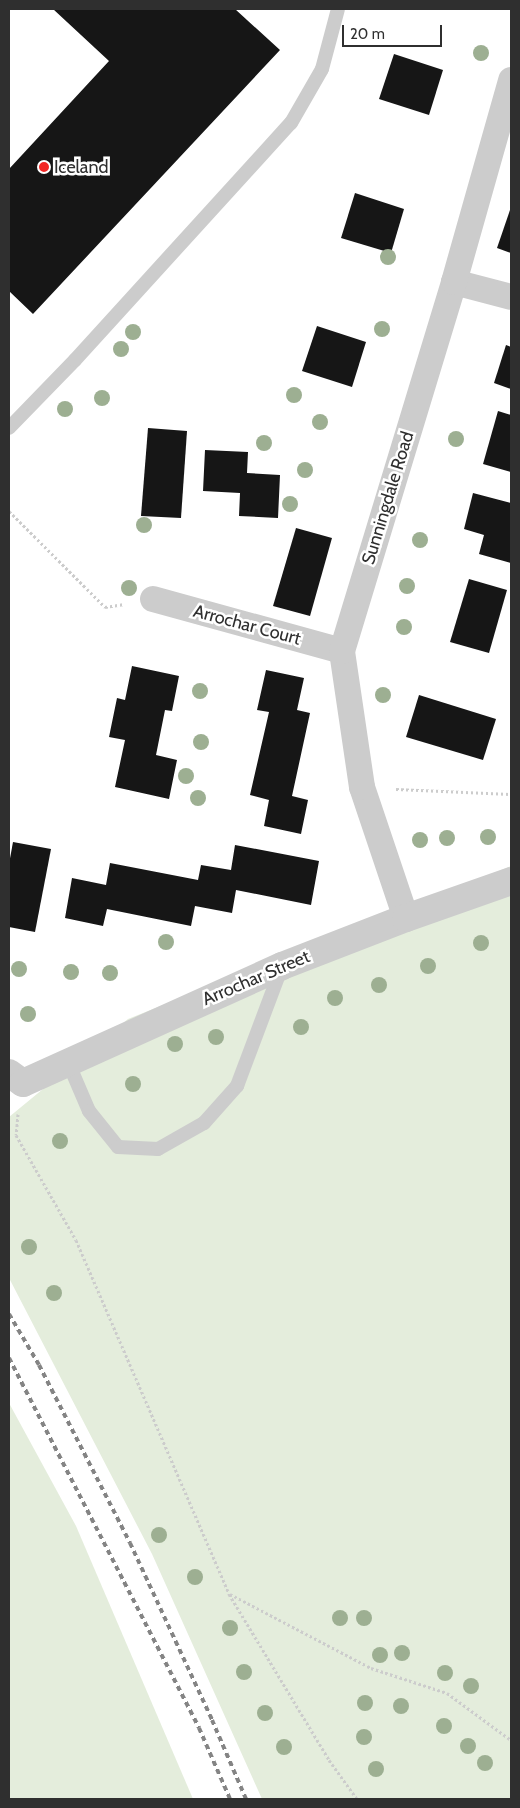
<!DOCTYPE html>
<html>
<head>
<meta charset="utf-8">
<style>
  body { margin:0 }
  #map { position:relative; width:520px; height:1808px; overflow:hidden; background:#fff; font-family:Cabin,sans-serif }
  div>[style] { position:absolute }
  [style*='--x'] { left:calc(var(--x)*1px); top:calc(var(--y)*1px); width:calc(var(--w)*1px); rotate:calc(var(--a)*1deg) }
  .green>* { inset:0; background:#e4eddc }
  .building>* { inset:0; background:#161616 }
  .path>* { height:3px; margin-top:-1.5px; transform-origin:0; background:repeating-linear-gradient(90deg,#ccc 0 2.5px,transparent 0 5px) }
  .service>* { height:14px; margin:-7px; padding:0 7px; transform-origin:7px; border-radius:7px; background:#ccc }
  .minor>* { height:26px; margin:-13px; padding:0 13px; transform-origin:13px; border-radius:13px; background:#ccc }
  .tertiary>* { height:28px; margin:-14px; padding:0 14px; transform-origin:14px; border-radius:14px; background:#ccc }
  .rail>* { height:4px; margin-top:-2px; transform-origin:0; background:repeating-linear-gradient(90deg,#848484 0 5px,transparent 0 9px) }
  .trees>* { width:16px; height:16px; margin:-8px; border-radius:50%; background:#9daf92 }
  .dots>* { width:14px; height:14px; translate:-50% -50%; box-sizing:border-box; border:2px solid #fff; border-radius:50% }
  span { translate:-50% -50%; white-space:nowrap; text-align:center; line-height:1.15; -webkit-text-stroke:5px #fff; paint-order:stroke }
  .poi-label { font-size:18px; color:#2f2f2f }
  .left { translate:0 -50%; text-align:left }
  .street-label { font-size:18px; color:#2f2f2f }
  .frame { position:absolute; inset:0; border:10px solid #2f2f2f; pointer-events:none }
  .scale { position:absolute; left:342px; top:25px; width:100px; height:22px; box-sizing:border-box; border:2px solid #2f2f2f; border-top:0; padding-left:6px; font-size:15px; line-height:18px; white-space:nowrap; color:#2f2f2f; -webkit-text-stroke:4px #fff; paint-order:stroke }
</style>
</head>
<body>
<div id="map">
  <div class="green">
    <div style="clip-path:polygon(511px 866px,511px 1799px,262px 1799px,152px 1554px,9px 1278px,9px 1117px,128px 1019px)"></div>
    <div style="clip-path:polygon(9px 1403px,76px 1526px,193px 1799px,9px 1799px)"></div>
  </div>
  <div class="building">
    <div style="clip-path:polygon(53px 9px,235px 9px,280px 50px,33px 314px,9px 291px,9px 169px,109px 61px)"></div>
    <div style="clip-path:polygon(394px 54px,443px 70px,429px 115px,379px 99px)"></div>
    <div style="clip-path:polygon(355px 193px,404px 209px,391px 253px,341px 238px)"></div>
    <div style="clip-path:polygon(511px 207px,511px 253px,497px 248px)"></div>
    <div style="clip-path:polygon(317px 326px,366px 342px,352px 387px,302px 371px)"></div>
    <div style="clip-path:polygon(506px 345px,511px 347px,511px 389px,494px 383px)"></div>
    <div style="clip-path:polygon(498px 411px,511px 415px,511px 472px,483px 464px)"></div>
    <div style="clip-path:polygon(148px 428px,187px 431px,181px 518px,141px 516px)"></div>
    <div style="clip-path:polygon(205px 450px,248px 452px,247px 473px,280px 475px,278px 518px,239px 516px,240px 493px,203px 491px)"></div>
    <div style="clip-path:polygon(473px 493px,511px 503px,511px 563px,479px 554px,484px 535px,464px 529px)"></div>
    <div style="clip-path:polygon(296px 528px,332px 538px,310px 616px,273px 606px)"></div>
    <div style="clip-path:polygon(469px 579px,507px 590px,489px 653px,450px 642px)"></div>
    <div style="clip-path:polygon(132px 666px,179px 676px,172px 711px,165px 710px,156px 755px,177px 760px,169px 799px,115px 787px,125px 740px,109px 737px,117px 698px,125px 700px)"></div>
    <div style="clip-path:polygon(266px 670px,304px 678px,297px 710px,310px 713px,292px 796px,308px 800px,301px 834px,264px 826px,269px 800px,250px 795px,269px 712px,257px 710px)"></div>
    <div style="clip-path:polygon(419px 695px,496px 719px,483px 760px,406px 737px)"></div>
    <div style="clip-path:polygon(13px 842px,51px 849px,35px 932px,9px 927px,9px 864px)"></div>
    <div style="clip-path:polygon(235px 845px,319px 861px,311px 905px,236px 890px,232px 913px,195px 906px,191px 926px,107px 909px,103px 926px,65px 918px,72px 878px,106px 885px,110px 863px,198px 880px,201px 865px,231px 870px)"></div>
  </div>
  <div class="path">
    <div style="--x:9;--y:511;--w:136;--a:45"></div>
    <div style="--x:105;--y:607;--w:18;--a:-9"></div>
    <div style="--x:396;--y:789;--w:115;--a:2.5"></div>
    <div style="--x:18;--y:1114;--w:21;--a:95"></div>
    <div style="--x:16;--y:1135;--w:121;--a:60.3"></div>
    <div style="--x:76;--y:1240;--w:386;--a:66.6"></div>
    <div style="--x:229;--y:1594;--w:194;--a:58.9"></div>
    <div style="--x:329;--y:1760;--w:48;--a:54.3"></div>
    <div style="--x:230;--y:1594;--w:159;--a:27.7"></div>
    <div style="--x:371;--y:1668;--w:80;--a:18.2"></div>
    <div style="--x:447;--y:1693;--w:79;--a:36.3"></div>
  </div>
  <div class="service">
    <div style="--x:9;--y:428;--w:95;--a:-45.9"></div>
    <div style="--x:75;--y:360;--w:321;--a:-47.7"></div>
    <div style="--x:291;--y:123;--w:62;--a:-60.1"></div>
    <div style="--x:322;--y:69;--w:62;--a:-75.1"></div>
    <div style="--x:68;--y:1062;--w:53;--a:66.8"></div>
    <div style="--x:89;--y:1111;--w:46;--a:51.1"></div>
    <div style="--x:118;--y:1147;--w:40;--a:2.9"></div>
    <div style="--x:158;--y:1149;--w:53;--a:-29.5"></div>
    <div style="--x:204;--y:1123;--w:50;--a:-48.3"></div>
    <div style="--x:237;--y:1086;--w:125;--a:-69.4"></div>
  </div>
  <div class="minor">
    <div style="--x:454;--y:282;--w:59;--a:14.7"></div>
    <div style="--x:153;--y:599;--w:196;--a:15.4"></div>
    <div style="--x:406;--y:918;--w:138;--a:-108.6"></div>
    <div style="--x:362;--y:787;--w:137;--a:-98.4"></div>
    <div style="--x:342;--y:651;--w:386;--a:-73.1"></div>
    <div style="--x:454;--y:282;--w:210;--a:-74.2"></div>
  </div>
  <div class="tertiary">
    <div style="--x:9;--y:1073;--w:17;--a:36"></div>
    <div style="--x:23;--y:1083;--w:284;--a:-24.3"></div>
    <div style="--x:282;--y:966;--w:133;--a:-21.2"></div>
    <div style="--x:406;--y:918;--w:111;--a:-19.4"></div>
  </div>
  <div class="rail">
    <div style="--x:9;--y:1314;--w:59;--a:59.5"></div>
    <div style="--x:39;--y:1365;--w:200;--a:62.9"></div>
    <div style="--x:130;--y:1543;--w:195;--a:65.1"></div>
    <div style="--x:212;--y:1720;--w:86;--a:66.7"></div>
    <div style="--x:9;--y:1358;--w:416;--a:62.8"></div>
    <div style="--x:199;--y:1728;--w:77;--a:66.4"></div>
  </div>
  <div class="trees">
    <div style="left:481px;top:53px"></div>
    <div style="left:388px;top:257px"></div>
    <div style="left:382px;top:329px"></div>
    <div style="left:133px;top:332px"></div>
    <div style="left:121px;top:349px"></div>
    <div style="left:294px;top:395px"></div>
    <div style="left:102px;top:398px"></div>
    <div style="left:65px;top:409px"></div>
    <div style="left:320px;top:422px"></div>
    <div style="left:456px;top:439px"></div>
    <div style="left:264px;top:443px"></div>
    <div style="left:305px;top:470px"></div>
    <div style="left:290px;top:504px"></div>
    <div style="left:144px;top:525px"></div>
    <div style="left:420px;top:540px"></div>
    <div style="left:407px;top:586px"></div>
    <div style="left:129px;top:588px"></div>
    <div style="left:404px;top:627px"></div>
    <div style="left:200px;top:691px"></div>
    <div style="left:383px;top:695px"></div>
    <div style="left:201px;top:742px"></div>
    <div style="left:186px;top:776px"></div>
    <div style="left:198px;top:798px"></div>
    <div style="left:488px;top:837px"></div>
    <div style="left:447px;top:838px"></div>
    <div style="left:420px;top:840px"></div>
    <div style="left:166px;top:942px"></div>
    <div style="left:481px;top:943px"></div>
    <div style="left:428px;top:966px"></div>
    <div style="left:19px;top:969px"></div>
    <div style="left:71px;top:972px"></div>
    <div style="left:110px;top:973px"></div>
    <div style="left:379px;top:985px"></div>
    <div style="left:335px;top:998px"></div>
    <div style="left:28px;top:1014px"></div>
    <div style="left:301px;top:1027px"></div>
    <div style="left:216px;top:1037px"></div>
    <div style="left:175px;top:1044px"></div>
    <div style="left:133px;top:1084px"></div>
    <div style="left:60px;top:1141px"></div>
    <div style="left:29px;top:1247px"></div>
    <div style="left:54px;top:1293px"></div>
    <div style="left:159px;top:1535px"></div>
    <div style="left:195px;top:1577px"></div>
    <div style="left:340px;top:1618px"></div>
    <div style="left:364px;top:1618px"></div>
    <div style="left:230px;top:1628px"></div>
    <div style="left:402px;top:1653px"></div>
    <div style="left:380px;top:1655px"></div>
    <div style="left:244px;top:1672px"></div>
    <div style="left:445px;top:1673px"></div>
    <div style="left:471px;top:1686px"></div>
    <div style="left:365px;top:1703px"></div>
    <div style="left:401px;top:1706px"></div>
    <div style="left:265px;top:1713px"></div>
    <div style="left:444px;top:1726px"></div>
    <div style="left:364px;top:1737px"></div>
    <div style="left:468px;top:1746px"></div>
    <div style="left:284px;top:1747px"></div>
    <div style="left:485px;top:1763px"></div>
    <div style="left:376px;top:1769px"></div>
  </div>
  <div class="dots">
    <div style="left:44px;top:167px;background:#f22725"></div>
  </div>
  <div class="poi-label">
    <span class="left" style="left:54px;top:167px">Iceland</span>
  </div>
  <div class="street-label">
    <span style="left:388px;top:498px;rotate:-73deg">Sunningdale Road</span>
    <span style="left:247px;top:625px;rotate:15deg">Arrochar Court</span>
    <span style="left:256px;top:978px;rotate:-23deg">Arrochar Street</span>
  </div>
  <div class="frame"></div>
  <div class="scale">20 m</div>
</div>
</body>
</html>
